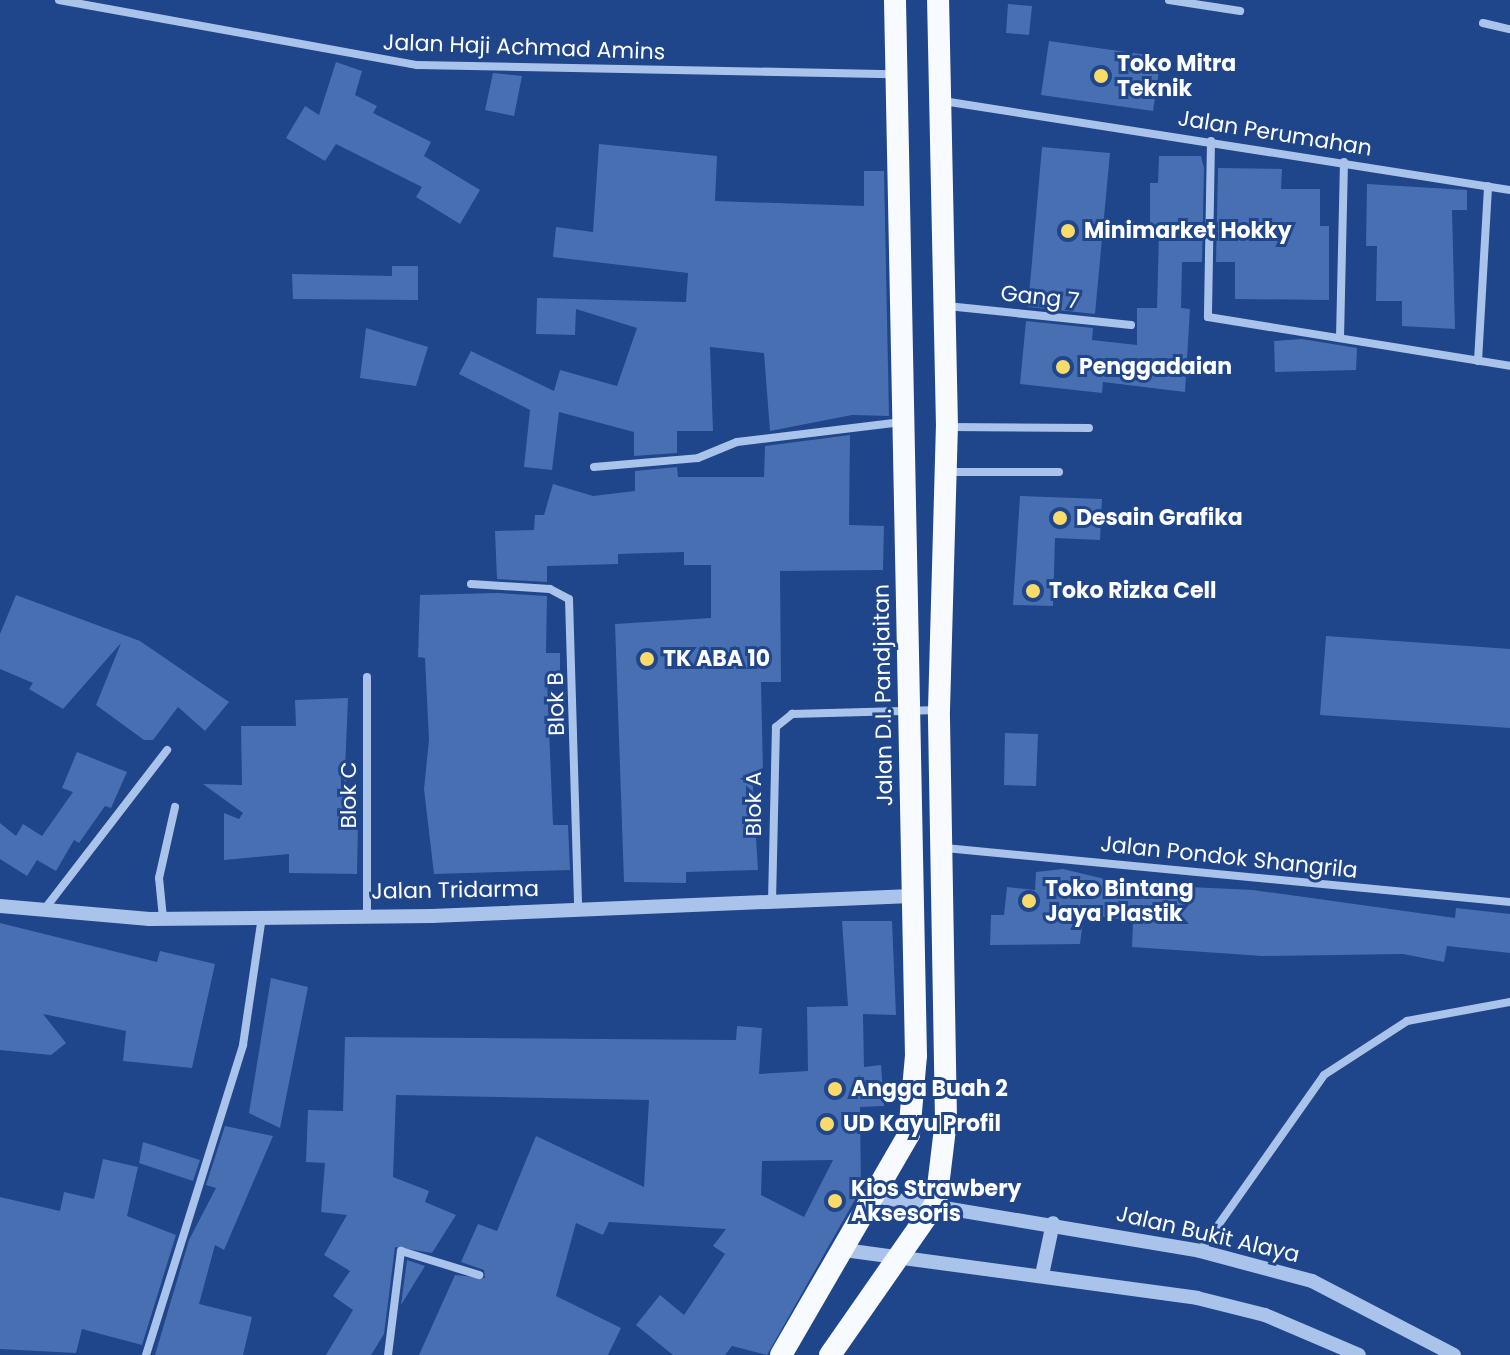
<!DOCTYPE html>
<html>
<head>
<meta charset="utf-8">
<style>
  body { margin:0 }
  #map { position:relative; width:1510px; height:1355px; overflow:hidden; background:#1f458a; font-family:Poppins,sans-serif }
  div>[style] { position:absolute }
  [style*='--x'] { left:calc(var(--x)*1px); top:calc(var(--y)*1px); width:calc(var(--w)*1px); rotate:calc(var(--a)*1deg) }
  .building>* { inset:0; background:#476fb2 }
  .minor>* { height:8px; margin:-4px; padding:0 4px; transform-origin:4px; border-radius:4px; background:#aac3eb }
  .tertiary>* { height:14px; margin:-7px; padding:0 7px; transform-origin:7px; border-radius:7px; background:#aac3eb }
  .trunk>* { height:22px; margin:-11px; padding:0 11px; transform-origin:11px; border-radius:11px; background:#f7fafe }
  .dots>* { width:22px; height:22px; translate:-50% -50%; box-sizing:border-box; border:4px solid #1f458a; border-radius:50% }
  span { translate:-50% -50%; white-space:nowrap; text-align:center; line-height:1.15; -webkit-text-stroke:6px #1f458a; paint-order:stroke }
  .street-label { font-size:22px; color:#fff }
  .poi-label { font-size:22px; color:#fff; font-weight:700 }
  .left { translate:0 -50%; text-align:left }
</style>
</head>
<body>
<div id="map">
  <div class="building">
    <div style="clip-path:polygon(1008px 4px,1032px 6px,1029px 35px,1006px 33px)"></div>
    <div style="clip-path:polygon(1049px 41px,1161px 57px,1153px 111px,1041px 95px)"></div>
    <div style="clip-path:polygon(336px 62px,362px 71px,355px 95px,377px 106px,373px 113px,431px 142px,424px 156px,480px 190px,460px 224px,416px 197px,422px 187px,336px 144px,325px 161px,286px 138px,305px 106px,319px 115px)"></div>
    <div style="clip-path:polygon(493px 73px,522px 76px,514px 116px,485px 110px)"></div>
    <div style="clip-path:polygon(599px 144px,717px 156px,715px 201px,864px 206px,864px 171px,884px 171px,889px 416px,852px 415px,770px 431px,764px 353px,710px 347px,713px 431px,677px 431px,677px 453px,634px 456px,634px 432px,559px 412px,552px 470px,524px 467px,530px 410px,459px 374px,471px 351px,554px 391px,560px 370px,617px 386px,637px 328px,576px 309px,575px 335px,536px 334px,537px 298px,686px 302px,688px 273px,553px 257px,556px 227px,593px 232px)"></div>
    <div style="clip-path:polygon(1042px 147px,1110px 153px,1095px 314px,1028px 307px)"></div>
    <div style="clip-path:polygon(1159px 156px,1201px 156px,1204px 168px,1202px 262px,1182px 262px,1181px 308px,1190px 309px,1185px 392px,1103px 382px,1102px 393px,1020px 384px,1026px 321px,1093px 328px,1092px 340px,1137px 345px,1137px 308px,1157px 308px,1159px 231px,1150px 231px,1150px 183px,1158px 183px)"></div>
    <div style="clip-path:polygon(1218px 168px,1282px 169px,1281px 189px,1320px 189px,1320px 226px,1329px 226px,1329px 300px,1235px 299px,1235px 262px,1216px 262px)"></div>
    <div style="clip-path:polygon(1367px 184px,1467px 190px,1467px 210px,1452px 210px,1455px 329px,1402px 326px,1402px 301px,1376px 301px,1377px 246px,1366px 246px)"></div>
    <div style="clip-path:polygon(392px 266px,418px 266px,418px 300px,293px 299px,292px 274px,392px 276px)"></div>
    <div style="clip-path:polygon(366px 328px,428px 347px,416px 386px,360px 378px)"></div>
    <div style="clip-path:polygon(1302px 339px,1357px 348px,1356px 370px,1275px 372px,1274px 341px)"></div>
    <div style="clip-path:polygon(850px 435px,849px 525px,884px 526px,883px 570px,780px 571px,781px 682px,761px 682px,763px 772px,752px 772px,758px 870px,686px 872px,686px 883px,624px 882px,615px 624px,711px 618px,711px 565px,684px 565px,684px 552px,618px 554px,618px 564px,547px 566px,547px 582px,497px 579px,495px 531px,534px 530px,535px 515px,544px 515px,553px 484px,593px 496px,635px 491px,635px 471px,677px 467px,678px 477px,764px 477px,765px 446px)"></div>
    <div style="clip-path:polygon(1020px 496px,1102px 499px,1100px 540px,1055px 538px,1053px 606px,1013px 605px)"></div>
    <div style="clip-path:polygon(497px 593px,547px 596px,546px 653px,560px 653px,560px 680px,547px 681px,553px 825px,568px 825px,570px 870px,434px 874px,424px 789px,429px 740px,425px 658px,418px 657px,420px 595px)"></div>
    <div style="clip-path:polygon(16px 595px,140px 641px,229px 702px,205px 731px,178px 707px,153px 740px,144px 740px,96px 705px,121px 643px,63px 709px,29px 689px,33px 683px,0 669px,0 634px)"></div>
    <div style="clip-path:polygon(1326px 636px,1510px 649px,1510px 728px,1320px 715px)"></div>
    <div style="clip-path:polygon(348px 698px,345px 771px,351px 825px,358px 825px,357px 874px,289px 873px,289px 854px,224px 860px,224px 813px,239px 819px,243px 813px,203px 784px,242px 785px,241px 726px,296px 726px,295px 700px)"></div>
    <div style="clip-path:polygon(1005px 733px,1038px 734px,1036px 786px,1004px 785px)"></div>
    <div style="clip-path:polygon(77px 752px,127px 772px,111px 808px,105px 806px,79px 843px,74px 840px,56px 871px,37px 860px,27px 876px,0 859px,0 823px,16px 836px,23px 824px,42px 836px,73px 792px,62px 788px)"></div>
    <div style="clip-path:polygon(1063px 869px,1126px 884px,1253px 890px,1455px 918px,1456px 908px,1510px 914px,1510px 953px,1447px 946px,1444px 962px,1403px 954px,1262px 956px,1132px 947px,1133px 921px,1084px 914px,1080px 944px,990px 945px,991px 915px,1004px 915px,1007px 887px,1035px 890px,1036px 872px)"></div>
    <div style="clip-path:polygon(evenodd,842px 921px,892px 921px,896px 1015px,863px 1014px,864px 1067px,881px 1065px,884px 1106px,860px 1107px,861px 1189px,767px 1355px,732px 1346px,725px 1355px,673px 1355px,636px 1325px,660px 1295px,684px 1315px,725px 1254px,713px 1246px,726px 1229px,609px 1222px,603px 1235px,576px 1223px,556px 1296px,621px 1328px,608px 1355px,419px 1355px,455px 1275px,485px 1278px,484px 1270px,461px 1262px,478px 1224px,497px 1231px,536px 1136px,644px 1187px,649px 1100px,396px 1095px,393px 1177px,429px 1191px,425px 1202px,456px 1215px,432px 1253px,395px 1247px,384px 1334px,371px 1355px,326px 1355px,353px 1310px,333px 1296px,350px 1271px,324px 1255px,347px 1215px,321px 1212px,325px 1163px,306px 1162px,308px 1110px,343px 1111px,345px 1037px,736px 1040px,737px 1026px,762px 1028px,759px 1074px,808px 1071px,807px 1007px,848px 1006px,842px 921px,833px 1160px,804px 1217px,761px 1195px,762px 1161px,833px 1160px)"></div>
    <div style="clip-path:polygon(0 923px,157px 962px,160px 951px,215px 964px,192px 1068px,123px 1061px,126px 1031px,43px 1014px,66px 1043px,51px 1055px,0 1050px)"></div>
    <div style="clip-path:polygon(271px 978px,308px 987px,280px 1128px,249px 1113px)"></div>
    <div style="clip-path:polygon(225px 1126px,273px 1136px,224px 1250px,215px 1245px,199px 1304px,252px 1317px,243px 1355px,155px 1355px,189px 1240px,216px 1188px,206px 1185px)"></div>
    <div style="clip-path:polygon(143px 1142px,200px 1160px,193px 1181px,139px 1163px)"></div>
    <div style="clip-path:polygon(103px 1159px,138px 1167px,127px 1216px,176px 1235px,142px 1345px,82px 1329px,76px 1353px,0 1349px,0 1197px,60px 1211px,64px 1192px,94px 1199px)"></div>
    <div style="clip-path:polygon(407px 1260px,425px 1266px,401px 1305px)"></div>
  </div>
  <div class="minor">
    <div style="--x:59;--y:0;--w:364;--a:10.3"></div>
    <div style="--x:417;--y:65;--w:476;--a:1.1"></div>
    <div style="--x:1169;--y:0;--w:72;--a:8.8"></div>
    <div style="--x:1483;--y:23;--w:28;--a:13"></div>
    <div style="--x:943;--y:101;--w:574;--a:8.92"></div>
    <div style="--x:1211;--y:141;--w:176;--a:91"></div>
    <div style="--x:1208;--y:317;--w:306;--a:9.2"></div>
    <div style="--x:947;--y:306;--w:185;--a:5.9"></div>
    <div style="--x:1340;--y:338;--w:176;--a:-88.7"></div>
    <div style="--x:1478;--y:361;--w:175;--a:-86.7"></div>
    <div style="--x:948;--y:427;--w:141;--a:0.4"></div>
    <div style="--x:594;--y:467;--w:104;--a:-4.9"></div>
    <div style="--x:698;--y:458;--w:42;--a:-22.3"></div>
    <div style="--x:737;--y:442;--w:166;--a:-6.9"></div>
    <div style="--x:947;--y:472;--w:112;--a:0"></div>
    <div style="--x:471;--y:584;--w:79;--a:3.6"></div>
    <div style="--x:550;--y:589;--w:21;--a:28"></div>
    <div style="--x:569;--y:599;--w:310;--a:88.3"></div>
    <div style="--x:945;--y:848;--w:568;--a:5.46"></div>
    <div style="--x:772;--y:902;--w:175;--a:-88.7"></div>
    <div style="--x:776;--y:727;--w:21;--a:-39"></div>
    <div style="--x:792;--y:714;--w:147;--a:-1.6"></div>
    <div style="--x:47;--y:906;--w:197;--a:-52.4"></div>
    <div style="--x:367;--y:914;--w:237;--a:-90"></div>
    <div style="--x:163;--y:918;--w:40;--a:-95.7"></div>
    <div style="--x:159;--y:878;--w:73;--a:-77.3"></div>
    <div style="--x:1200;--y:1251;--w:215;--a:-54.8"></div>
    <div style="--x:1324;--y:1075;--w:99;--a:-33"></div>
    <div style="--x:1407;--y:1021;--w:105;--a:-10.5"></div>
    <div style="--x:146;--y:1355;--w:325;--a:-72.6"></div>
    <div style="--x:243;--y:1045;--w:130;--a:-81.6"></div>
    <div style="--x:388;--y:1355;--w:105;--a:-82.9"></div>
    <div style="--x:401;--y:1251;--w:82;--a:17.1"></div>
  </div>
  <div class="tertiary">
    <div style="--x:0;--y:906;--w:150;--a:5"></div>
    <div style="--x:149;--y:919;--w:283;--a:-0.6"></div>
    <div style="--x:432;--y:916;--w:480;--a:-2.4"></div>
    <div style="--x:873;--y:1196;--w:332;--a:9.5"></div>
    <div style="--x:1200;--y:1251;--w:116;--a:15"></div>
    <div style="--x:1312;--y:1281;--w:160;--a:27.5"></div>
    <div style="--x:844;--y:1250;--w:356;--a:7.7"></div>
    <div style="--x:1197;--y:1298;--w:70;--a:14"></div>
    <div style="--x:1265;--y:1315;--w:102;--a:23.1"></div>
    <div style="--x:1042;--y:1275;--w:53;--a:-78.1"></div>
  </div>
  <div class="trunk">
    <div style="--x:781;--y:1355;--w:255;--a:-59.9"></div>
    <div style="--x:909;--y:1134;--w:78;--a:-84.9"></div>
    <div style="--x:916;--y:1056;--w:1056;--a:-91.14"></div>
    <div style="--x:830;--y:1355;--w:185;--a:-55.1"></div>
    <div style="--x:936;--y:1203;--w:84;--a:-83.1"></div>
    <div style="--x:946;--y:1120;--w:410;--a:-91"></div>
    <div style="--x:939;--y:710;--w:283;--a:-88.4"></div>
    <div style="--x:947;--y:427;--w:427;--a:-91.2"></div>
  </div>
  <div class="dots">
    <div style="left:1101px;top:76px;background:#fadb6a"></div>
    <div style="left:1068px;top:231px;background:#fadb6a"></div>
    <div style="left:1063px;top:367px;background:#fadb6a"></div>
    <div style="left:1060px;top:518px;background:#fadb6a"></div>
    <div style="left:1033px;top:591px;background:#fadb6a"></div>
    <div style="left:647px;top:659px;background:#fadb6a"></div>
    <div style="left:1029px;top:901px;background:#fadb6a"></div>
    <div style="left:835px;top:1089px;background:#fadb6a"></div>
    <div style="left:827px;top:1124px;background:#fadb6a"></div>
    <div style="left:835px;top:1201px;background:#fadb6a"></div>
  </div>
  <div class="street-label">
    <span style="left:524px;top:47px;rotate:2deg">Jalan Haji Achmad Amins</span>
    <span style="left:1275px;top:133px;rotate:9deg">Jalan Perumahan</span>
    <span style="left:1040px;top:297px;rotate:6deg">Gang 7</span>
    <span style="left:883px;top:695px;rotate:-91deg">Jalan D.I. Pandjaitan</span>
    <span style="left:556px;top:704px;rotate:-91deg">Blok B</span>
    <span style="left:349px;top:795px;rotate:-90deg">Blok C</span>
    <span style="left:754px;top:804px;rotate:-90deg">Blok A</span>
    <span style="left:1229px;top:857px;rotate:6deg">Jalan Pondok Shangrila</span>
    <span style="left:455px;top:890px;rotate:-1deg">Jalan Tridarma</span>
    <span style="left:1208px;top:1234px;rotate:13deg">Jalan Bukit Alaya</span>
  </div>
  <div class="poi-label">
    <span class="left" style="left:1117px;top:76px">Toko Mitra<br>Teknik</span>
    <span class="left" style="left:1084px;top:231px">Minimarket Hokky</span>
    <span class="left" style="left:1079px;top:367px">Penggadaian</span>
    <span class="left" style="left:1076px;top:518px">Desain Grafika</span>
    <span class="left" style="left:1049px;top:591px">Toko Rizka Cell</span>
    <span class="left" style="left:663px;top:659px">TK ABA 10</span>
    <span class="left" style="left:1045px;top:901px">Toko Bintang<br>Jaya Plastik</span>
    <span class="left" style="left:851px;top:1089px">Angga Buah 2</span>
    <span class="left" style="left:843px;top:1124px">UD Kayu Profil</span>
    <span class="left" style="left:851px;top:1201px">Kios Strawbery<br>Aksesoris</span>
  </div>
</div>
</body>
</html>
